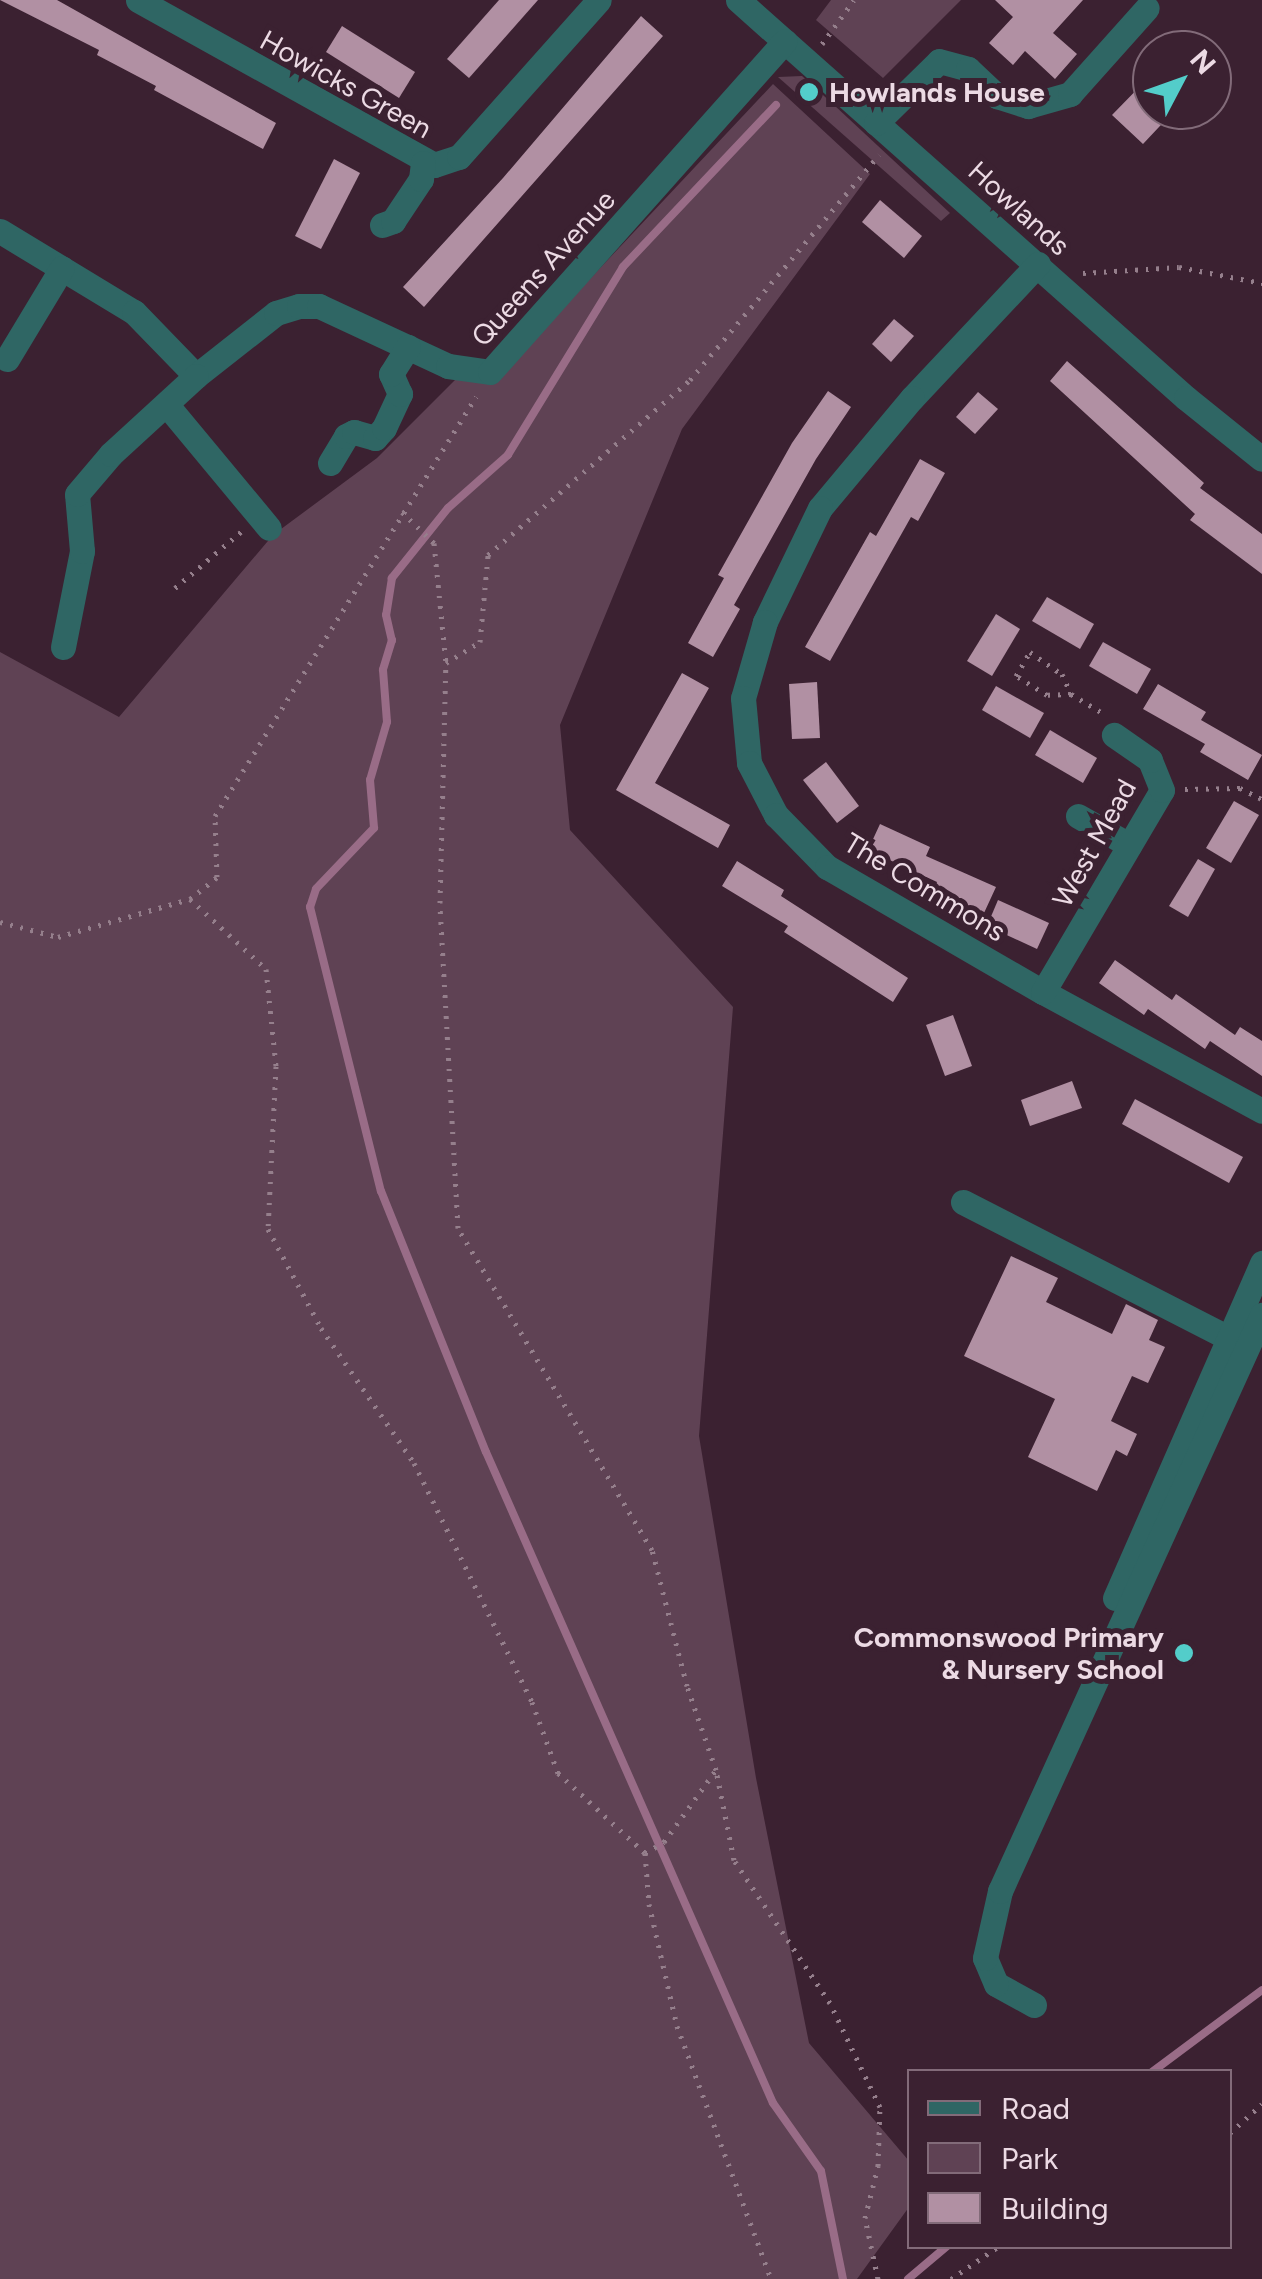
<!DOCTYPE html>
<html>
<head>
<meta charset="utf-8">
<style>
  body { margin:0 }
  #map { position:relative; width:1262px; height:2279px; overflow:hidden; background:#3b2131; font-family:Figtree,sans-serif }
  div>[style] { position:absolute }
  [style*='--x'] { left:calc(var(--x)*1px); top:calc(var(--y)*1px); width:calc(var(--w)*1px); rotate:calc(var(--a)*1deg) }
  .green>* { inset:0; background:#5f4254 }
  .stream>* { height:8px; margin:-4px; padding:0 4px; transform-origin:4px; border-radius:4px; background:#996c87 }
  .building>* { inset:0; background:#b190a3 }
  .path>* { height:5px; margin-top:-2.5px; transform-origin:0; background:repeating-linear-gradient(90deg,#957f8c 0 2.5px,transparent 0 10.5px) }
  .minor>* { height:25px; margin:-12.5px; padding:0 12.5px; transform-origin:12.5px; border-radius:12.5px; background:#2f6664 }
  .dots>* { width:28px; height:28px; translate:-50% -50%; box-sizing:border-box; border:5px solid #3b2131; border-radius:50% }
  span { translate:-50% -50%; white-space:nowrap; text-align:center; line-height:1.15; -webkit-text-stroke:10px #3b2131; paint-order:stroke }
  .street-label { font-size:28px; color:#ecdae4 }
  .poi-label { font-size:28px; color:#ecdae4; font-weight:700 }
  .left { translate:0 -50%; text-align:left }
  .right { translate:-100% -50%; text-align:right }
  .legend { position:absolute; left:907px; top:2069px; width:325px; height:180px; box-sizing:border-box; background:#3b2131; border:2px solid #826b79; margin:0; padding:12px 18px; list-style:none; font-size:30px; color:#ecdae4 }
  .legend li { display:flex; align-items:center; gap:20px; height:50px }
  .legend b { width:50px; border:2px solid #826b79 }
  .north { position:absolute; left:1132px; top:30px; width:100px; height:100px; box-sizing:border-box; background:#3b2131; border:2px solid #826b79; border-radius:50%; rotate:49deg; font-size:28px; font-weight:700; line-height:40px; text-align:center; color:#ecdae4 }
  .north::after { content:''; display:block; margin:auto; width:35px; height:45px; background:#53cdca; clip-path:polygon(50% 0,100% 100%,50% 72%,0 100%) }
</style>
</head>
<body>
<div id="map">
  <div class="green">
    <div style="clip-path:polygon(831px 0,961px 0,883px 78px,816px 20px)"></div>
    <div style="clip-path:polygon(802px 76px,834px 105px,950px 213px,941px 221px,778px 77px)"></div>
    <div style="clip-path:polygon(773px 84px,870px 174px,682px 429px,560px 725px,570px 830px,733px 1007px,699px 1436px,756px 1778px,809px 2043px,909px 2161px,909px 2207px,857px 2279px,0 2279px,0 652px,119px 717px,273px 535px,377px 458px,458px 377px,494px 381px)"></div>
  </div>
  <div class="stream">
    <div style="--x:776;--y:105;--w:223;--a:133.4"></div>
    <div style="--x:623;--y:267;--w:220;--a:121.5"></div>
    <div style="--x:508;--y:455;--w:80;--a:138.5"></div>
    <div style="--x:448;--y:508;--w:90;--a:128.7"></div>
    <div style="--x:392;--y:578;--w:37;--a:99"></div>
    <div style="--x:386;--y:615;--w:26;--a:77"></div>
    <div style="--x:392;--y:640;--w:31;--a:107"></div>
    <div style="--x:383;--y:670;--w:52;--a:85.6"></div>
    <div style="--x:387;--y:722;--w:60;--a:106.3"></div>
    <div style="--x:370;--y:780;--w:48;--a:85.2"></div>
    <div style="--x:374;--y:828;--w:84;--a:133.6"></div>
    <div style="--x:316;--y:889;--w:19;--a:108"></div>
    <div style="--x:310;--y:907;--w:293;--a:76"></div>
    <div style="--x:381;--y:1191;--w:281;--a:68.1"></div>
    <div style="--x:486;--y:1452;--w:711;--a:66.21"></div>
    <div style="--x:773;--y:2103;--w:83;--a:54.8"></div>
    <div style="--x:821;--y:2171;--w:110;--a:78.5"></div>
    <div style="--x:1152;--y:2072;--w:137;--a:-36.7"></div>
    <div style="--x:908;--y:2279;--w:51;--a:-40.2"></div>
  </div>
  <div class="building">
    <div style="clip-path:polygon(0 0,57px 0,276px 123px,263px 149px,154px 90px,156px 86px,97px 55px,99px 50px)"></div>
    <div style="clip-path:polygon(499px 0,538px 0,469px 78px,447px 59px)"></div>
    <div style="clip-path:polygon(995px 0,1083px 0,1053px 33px,1077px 54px,1055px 79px,1025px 51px,1013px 65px,989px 43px,1013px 17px)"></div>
    <div style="clip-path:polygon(641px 16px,663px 36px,424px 307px,403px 287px,503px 178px)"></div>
    <div style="clip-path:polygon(342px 26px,415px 72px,399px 98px,326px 52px)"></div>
    <div style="clip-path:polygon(1152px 74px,1152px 110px,1175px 110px,1143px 144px,1112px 115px)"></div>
    <div style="clip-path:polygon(334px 159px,360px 173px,321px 249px,295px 236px)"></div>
    <div style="clip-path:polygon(880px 200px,922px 236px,904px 258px,862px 222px)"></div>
    <div style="clip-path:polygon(894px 319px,914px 336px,891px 362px,872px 344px)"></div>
    <div style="clip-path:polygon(1067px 361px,1204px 483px,1200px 488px,1262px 534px,1262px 574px,1190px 520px,1195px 514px,1050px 381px)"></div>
    <div style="clip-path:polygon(828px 391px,851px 407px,816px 459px,734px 605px,740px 609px,713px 657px,688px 643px,724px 578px,718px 575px,792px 443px)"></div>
    <div style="clip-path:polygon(978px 392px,998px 409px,975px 434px,956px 417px)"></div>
    <div style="clip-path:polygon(920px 459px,945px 473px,918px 521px,911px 517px,830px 661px,805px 647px,870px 532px,876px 536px)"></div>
    <div style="clip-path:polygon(1047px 597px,1094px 624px,1080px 649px,1032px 621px)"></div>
    <div style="clip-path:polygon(996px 614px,1020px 629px,992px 676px,967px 661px)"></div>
    <div style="clip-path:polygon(1103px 642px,1151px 669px,1137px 694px,1089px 666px)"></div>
    <div style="clip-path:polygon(682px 673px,709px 688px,655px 783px,730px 825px,718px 848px,616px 790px)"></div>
    <div style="clip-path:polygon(817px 682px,820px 738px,792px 739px,789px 684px)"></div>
    <div style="clip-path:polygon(1158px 684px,1206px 712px,1201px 720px,1262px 755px,1248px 780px,1200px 752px,1205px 744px,1143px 709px)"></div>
    <div style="clip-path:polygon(996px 686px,1044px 713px,1030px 738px,982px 710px)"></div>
    <div style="clip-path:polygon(1050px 730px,1097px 758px,1083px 783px,1035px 755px)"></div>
    <div style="clip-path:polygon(826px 762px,859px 806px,837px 823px,803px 780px)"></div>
    <div style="clip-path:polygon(1234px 801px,1259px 815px,1231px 863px,1206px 848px)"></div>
    <div style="clip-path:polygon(880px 824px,930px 847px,926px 856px,996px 887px,984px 913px,934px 890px,937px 882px,868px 850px)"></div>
    <div style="clip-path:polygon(1198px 859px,1215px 869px,1188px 917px,1169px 906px)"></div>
    <div style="clip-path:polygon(737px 861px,784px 890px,781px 896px,908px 978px,893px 1002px,784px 932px,788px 926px,722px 886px)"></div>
    <div style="clip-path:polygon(998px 900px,1049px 923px,1037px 949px,987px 926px)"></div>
    <div style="clip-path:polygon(1115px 960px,1172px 1000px,1176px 994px,1235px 1035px,1240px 1027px,1262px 1041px,1262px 1076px,1210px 1041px,1205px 1049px,1148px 1009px,1144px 1015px,1099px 983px)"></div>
    <div style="clip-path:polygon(953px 1015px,972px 1066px,945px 1076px,926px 1025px)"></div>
    <div style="clip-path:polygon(1072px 1081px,1082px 1108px,1030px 1126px,1021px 1100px)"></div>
    <div style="clip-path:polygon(1135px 1099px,1243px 1157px,1229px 1183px,1122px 1124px)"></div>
    <div style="clip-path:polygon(1011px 1256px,1058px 1278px,1046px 1302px,1112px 1334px,1126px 1304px,1158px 1320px,1149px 1340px,1165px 1347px,1148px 1383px,1132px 1376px,1111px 1421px,1137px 1434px,1127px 1456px,1116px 1450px,1097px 1491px,1028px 1457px,1055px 1399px,964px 1356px)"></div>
  </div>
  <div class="path">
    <div style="--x:822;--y:44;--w:54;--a:-54"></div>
    <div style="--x:1083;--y:273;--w:96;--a:-3.6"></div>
    <div style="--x:1179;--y:267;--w:85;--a:10.9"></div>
    <div style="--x:402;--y:512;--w:45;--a:44.1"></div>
    <div style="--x:434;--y:543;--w:121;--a:84.3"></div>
    <div style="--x:175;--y:588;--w:88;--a:-40.4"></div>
    <div style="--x:1071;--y:694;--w:24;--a:178"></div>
    <div style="--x:1047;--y:695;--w:36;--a:-148"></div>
    <div style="--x:1016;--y:676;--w:28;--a:-60"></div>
    <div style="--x:1030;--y:652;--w:39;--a:35"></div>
    <div style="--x:1062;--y:674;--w:22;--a:66"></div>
    <div style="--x:1071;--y:694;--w:39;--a:31"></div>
    <div style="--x:1185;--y:789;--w:55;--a:-1"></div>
    <div style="--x:1240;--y:788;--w:25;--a:27"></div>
    <div style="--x:190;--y:899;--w:103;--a:42.6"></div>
    <div style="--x:266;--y:969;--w:98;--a:84.1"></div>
    <div style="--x:276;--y:1066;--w:163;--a:92.8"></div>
    <div style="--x:268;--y:1229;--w:112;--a:61.8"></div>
    <div style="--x:321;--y:1328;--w:164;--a:55.4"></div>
    <div style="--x:414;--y:1463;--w:267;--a:63.7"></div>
    <div style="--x:532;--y:1702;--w:76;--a:69.9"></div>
    <div style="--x:558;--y:1773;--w:118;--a:42.6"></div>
    <div style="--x:645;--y:1853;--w:51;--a:85.5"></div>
    <div style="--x:649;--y:1904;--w:125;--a:77.1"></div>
    <div style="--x:677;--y:2026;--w:270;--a:69.6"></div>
    <div style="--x:0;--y:922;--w:60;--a:14.5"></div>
    <div style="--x:58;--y:937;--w:137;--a:-16.1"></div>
    <div style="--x:190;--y:899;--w:35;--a:-39"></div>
    <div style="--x:217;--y:877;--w:61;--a:-91.9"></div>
    <div style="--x:215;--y:816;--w:494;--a:-58.1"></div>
    <div style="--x:645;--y:1853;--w:22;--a:-30"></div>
    <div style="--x:664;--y:1842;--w:89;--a:-54.2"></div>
    <div style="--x:1230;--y:2133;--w:43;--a:-42.2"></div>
    <div style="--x:878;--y:2279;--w:62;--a:-102"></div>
    <div style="--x:865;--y:2218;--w:54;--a:-76"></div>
    <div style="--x:878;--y:2166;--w:59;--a:-88.1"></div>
    <div style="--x:880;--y:2107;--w:115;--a:-115.7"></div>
    <div style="--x:830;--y:2003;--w:172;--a:-123.9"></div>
    <div style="--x:734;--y:1860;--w:92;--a:-101.3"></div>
    <div style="--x:716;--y:1770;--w:89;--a:-109"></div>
    <div style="--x:687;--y:1686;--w:140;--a:-104.4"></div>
    <div style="--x:652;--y:1550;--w:376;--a:-121.1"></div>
    <div style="--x:458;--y:1228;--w:325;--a:-93.2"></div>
    <div style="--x:440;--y:903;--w:240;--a:-88.6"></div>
    <div style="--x:446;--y:663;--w:40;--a:-32"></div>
    <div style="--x:480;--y:642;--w:87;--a:-84.7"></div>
    <div style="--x:488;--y:555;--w:267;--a:-40.9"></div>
    <div style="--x:690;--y:380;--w:294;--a:-50"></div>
    <div style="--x:951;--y:2279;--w:58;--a:-34.5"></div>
  </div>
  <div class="minor">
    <div style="--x:138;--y:0;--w:339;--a:29.1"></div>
    <div style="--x:434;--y:165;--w:26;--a:-18"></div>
    <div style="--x:459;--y:157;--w:210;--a:-48.3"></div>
    <div style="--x:738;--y:0;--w:599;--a:41.62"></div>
    <div style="--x:1186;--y:398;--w:97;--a:38.8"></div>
    <div style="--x:876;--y:123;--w:88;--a:-44.5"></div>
    <div style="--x:939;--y:61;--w:30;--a:15"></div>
    <div style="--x:968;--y:69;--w:40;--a:43"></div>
    <div style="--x:997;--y:96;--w:33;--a:18"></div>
    <div style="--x:1028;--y:106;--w:44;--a:-15.9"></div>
    <div style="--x:1070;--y:94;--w:115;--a:-48.2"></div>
    <div style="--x:382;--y:225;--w:12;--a:-20"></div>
    <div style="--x:393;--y:221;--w:50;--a:-56.3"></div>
    <div style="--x:421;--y:179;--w:16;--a:-83"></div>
    <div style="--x:0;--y:231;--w:157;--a:31.2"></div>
    <div style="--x:134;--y:312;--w:89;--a:45.9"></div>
    <div style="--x:196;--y:376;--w:102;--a:-38.2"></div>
    <div style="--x:276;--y:313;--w:24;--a:-17"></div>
    <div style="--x:299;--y:306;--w:20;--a:0"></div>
    <div style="--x:319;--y:306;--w:142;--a:24.9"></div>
    <div style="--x:448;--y:366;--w:42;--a:8.1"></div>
    <div style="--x:490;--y:372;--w:443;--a:-48.3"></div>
    <div style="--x:1038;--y:264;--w:184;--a:133.2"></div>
    <div style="--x:912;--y:398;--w:143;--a:129.9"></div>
    <div style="--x:820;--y:508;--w:127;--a:115.8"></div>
    <div style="--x:765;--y:622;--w:79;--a:106.1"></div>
    <div style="--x:743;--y:698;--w:65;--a:84.7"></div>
    <div style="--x:749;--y:763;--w:59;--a:62.6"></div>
    <div style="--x:776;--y:815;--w:73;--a:45.6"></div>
    <div style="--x:827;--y:867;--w:250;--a:30.1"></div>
    <div style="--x:1043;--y:992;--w:249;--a:28.5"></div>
    <div style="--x:7;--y:359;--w:106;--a:-58.9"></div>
    <div style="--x:166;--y:404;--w:161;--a:50.3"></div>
    <div style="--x:330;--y:463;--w:31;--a:-59"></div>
    <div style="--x:346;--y:436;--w:9;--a:-27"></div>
    <div style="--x:354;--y:432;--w:22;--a:16"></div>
    <div style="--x:375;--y:438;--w:13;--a:-48"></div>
    <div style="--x:384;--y:428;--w:38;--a:-65"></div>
    <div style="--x:400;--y:394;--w:22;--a:-114"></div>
    <div style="--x:391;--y:374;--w:32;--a:-58"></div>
    <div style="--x:63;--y:647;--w:98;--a:-78.8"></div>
    <div style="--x:82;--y:551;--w:57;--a:-95"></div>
    <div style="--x:77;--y:494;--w:52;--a:-49.6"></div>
    <div style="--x:111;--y:454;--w:115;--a:-42.5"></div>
    <div style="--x:1078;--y:816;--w:59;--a:29.6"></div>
    <div style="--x:1043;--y:992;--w:234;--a:-59.5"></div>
    <div style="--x:1162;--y:790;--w:32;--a:-112"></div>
    <div style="--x:1150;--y:760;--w:44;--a:-145.2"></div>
    <div style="--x:963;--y:1202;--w:297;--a:27.1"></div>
    <div style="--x:1115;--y:1598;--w:366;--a:-66.3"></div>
    <div style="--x:1034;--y:2005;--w:43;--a:-151.1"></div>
    <div style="--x:996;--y:1984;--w:28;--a:-113"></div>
    <div style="--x:985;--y:1958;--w:69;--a:-77.4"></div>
    <div style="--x:1000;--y:1891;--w:633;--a:-65.54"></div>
  </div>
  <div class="dots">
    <div style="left:809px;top:92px;background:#53cdca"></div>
    <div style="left:1184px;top:1653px;background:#53cdca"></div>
  </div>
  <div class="street-label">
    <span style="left:346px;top:84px;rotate:29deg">Howicks Green</span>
    <span style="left:1019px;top:208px;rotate:42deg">Howlands</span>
    <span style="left:543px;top:268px;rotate:-48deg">Queens Avenue</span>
    <span style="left:1094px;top:843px;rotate:-61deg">West Mead</span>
    <span style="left:925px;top:887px;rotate:31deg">The Commons</span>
  </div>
  <div class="poi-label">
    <span class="left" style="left:829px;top:92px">Howlands House</span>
    <span class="right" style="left:1164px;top:1653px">Commonswood Primary<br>&amp; Nursery School</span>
  </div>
  <ul class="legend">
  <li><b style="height:12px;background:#2f6664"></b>Road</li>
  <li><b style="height:28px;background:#5f4254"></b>Park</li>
  <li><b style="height:28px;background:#b190a3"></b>Building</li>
  </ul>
  <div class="north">N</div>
</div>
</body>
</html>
